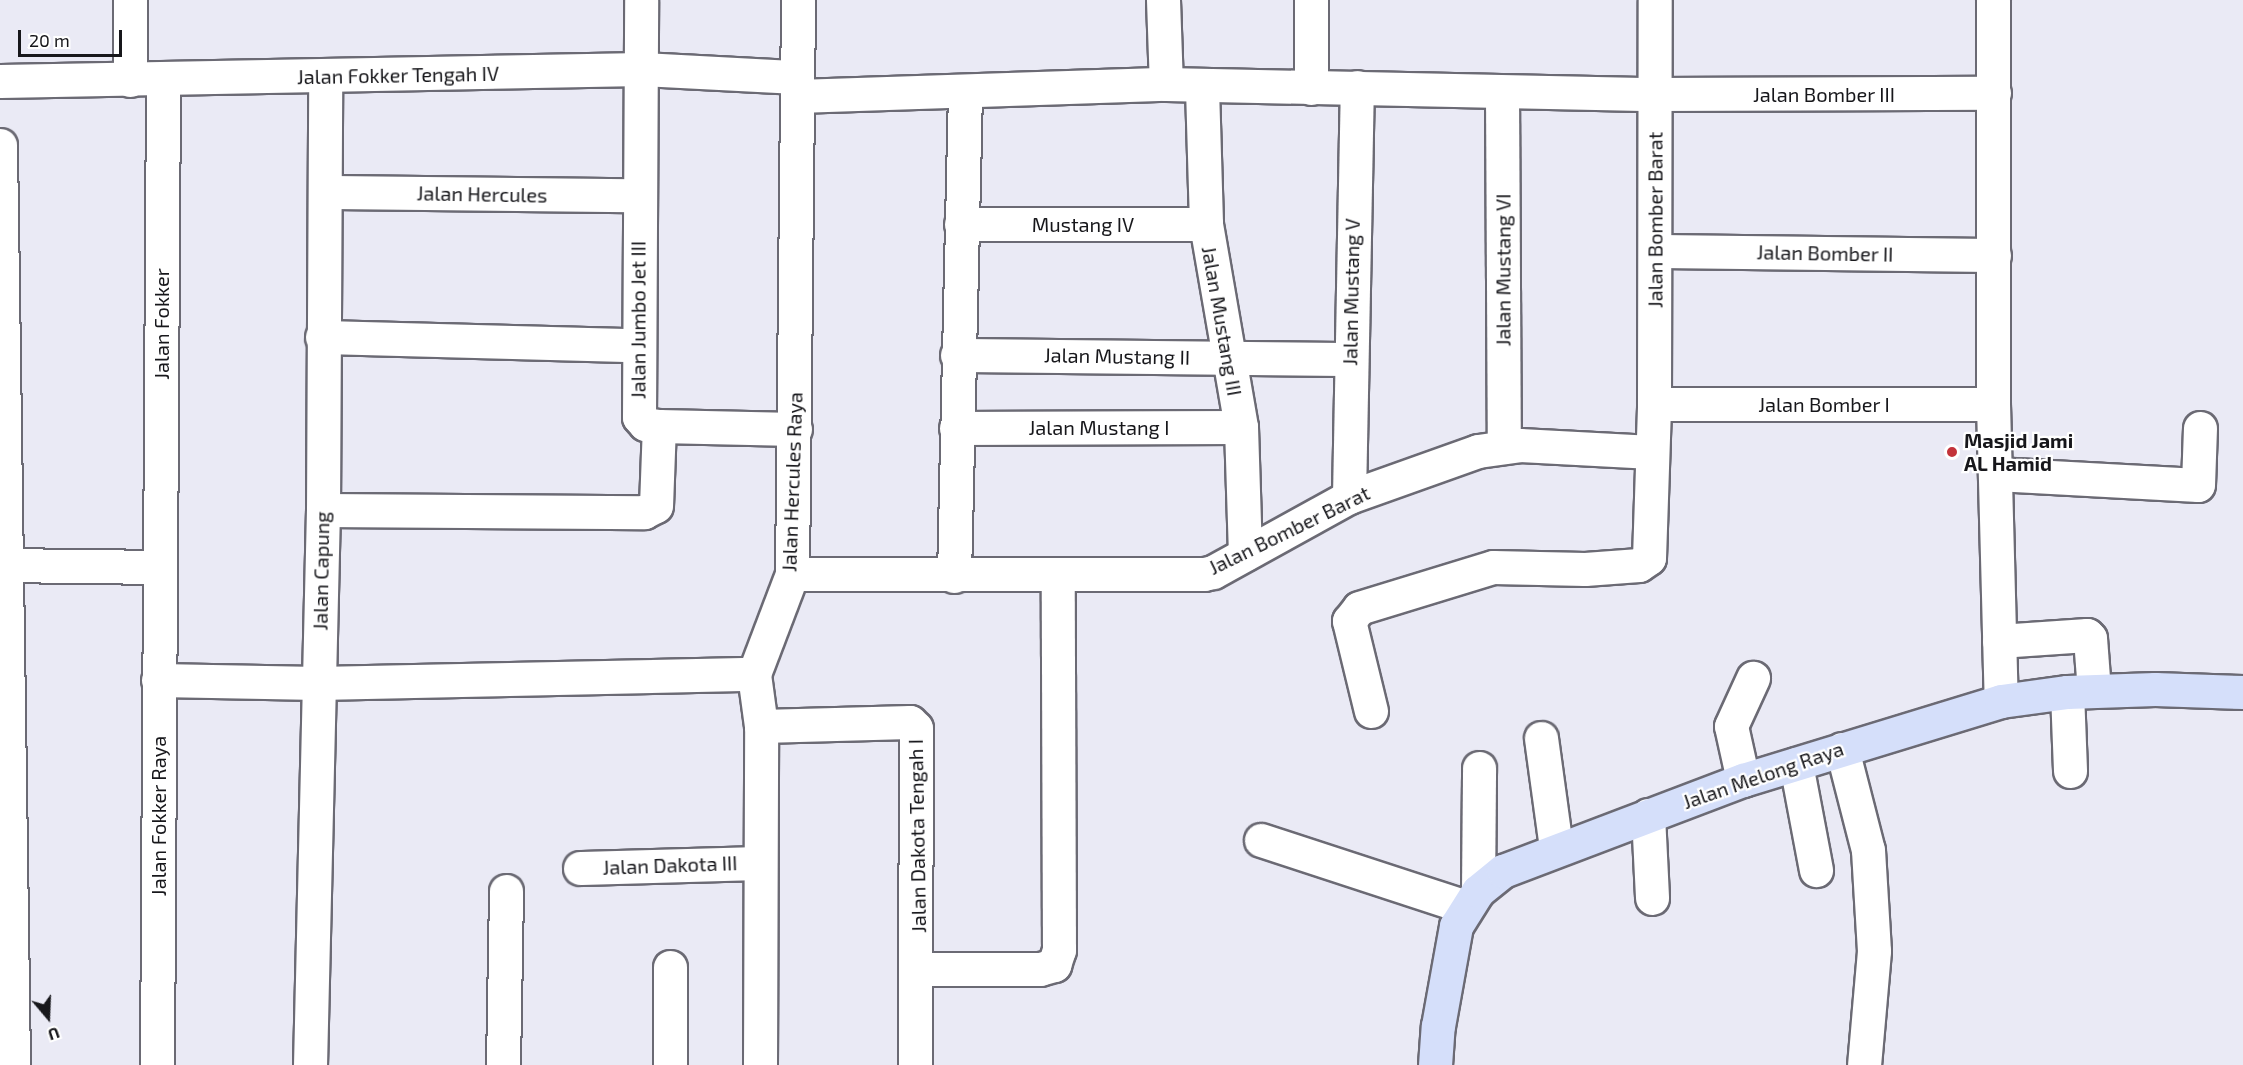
<!DOCTYPE html>
<html>
<head>
<meta charset="utf-8">
<style>
  body { margin:0 }
  #map { position:relative; width:2243px; height:1065px; overflow:hidden; background:#eaeaf5; font-family:"Exo 2",sans-serif }
  div>[style] { position:absolute }
  [style*='--x'] { left:calc(var(--x)*1px); top:calc(var(--y)*1px); width:calc(var(--w)*1px); rotate:calc(var(--a)*1deg) }
  .roads { filter:drop-shadow(2px 0 #6b6a74) drop-shadow(-2px 0 #6b6a74) drop-shadow(0 2px #6b6a74) drop-shadow(0 -2px #6b6a74) }
  .minor>* { height:33px; margin:-16.5px; padding:0 16.5px; transform-origin:16.5px; border-radius:16.5px; background:#fff }
  .major>* { height:33px; margin:-16.5px; padding:0 16.5px; transform-origin:16.5px; border-radius:16.5px; background:#d5dffa }
  .dots>* { width:16px; height:16px; translate:-50% -50%; box-sizing:border-box; border:3px solid #fff; border-radius:50% }
  span { translate:-50% -50%; white-space:nowrap; text-align:center; line-height:1.15; -webkit-text-stroke:4.5px #fff; paint-order:stroke }
  .street-label { font-size:20px; color:#17171b }
  .poi-label { font-size:20px; color:#17171b; font-weight:700 }
  .left { translate:0 -50%; text-align:left }
  .north { position:absolute; left:18px; top:987px; width:60px; height:60px; -webkit-text-stroke:4px #fff; paint-order:stroke; rotate:161deg; font-size:16px; font-weight:700; line-height:24px; text-align:center; color:#17171b }
  .north::after { content:''; display:block; margin:auto; width:21px; height:27px; background:#17171b; clip-path:polygon(50% 0,100% 100%,50% 72%,0 100%) }
  .scale { position:absolute; left:18px; top:30px; width:104px; height:27px; box-sizing:border-box; border:3px solid #17171b; border-top:0; padding-left:8px; font-size:18px; line-height:21px; white-space:nowrap; color:#17171b; -webkit-text-stroke:4px #fff; paint-order:stroke }
</style>
</head>
<body>
<div id="map">
  <div class="roads">
    <div class="minor">
      <div style="--x:130;--y:0;--w:80;--a:90"></div>
      <div style="--x:1163;--y:0;--w:84;--a:88"></div>
      <div style="--x:1311;--y:0;--w:88;--a:90"></div>
      <div style="--x:1993;--y:0;--w:404;--a:90"></div>
      <div style="--x:1993;--y:404;--w:297;--a:88.5"></div>
      <div style="--x:0;--y:81;--w:642;--a:-1.07"></div>
      <div style="--x:642;--y:69;--w:155;--a:3"></div>
      <div style="--x:1202;--y:88;--w:136;--a:88.3"></div>
      <div style="--x:1206;--y:224;--w:206;--a:80.2"></div>
      <div style="--x:1241;--y:427;--w:127;--a:88.2"></div>
      <div style="--x:1502;--y:92;--w:355;--a:89.7"></div>
      <div style="--x:797;--y:96;--w:369;--a:-1.9"></div>
      <div style="--x:1166;--y:84;--w:488;--a:1.2"></div>
      <div style="--x:1654;--y:94;--w:340;--a:-0.2"></div>
      <div style="--x:0;--y:145;--w:920;--a:89.19"></div>
      <div style="--x:326;--y:192;--w:312;--a:0.6"></div>
      <div style="--x:961;--y:224;--w:245;--a:0"></div>
      <div style="--x:1656;--y:251;--w:338;--a:0.7"></div>
      <div style="--x:322;--y:337;--w:315;--a:1.5"></div>
      <div style="--x:957;--y:355;--w:393;--a:0.6"></div>
      <div style="--x:1654;--y:404;--w:339;--a:0"></div>
      <div style="--x:659;--y:426;--w:136;--a:1.3"></div>
      <div style="--x:956;--y:428;--w:285;--a:-0.2"></div>
      <div style="--x:1996;--y:474;--w:202;--a:3.1"></div>
      <div style="--x:2198;--y:485;--w:57;--a:-88"></div>
      <div style="--x:1349;--y:497;--w:410;--a:-88.9"></div>
      <div style="--x:323;--y:510;--w:321;--a:0.4"></div>
      <div style="--x:644;--y:512;--w:13;--a:-27"></div>
      <div style="--x:656;--y:506;--w:80;--a:-87.9"></div>
      <div style="--x:659;--y:426;--w:14;--a:-172"></div>
      <div style="--x:645;--y:424;--w:9;--a:-131"></div>
      <div style="--x:639;--y:417;--w:417;--a:-89.7"></div>
      <div style="--x:0;--y:565;--w:159;--a:0.7"></div>
      <div style="--x:792;--y:574;--w:412;--a:0"></div>
      <div style="--x:1204;--y:574;--w:9;--a:-13"></div>
      <div style="--x:1213;--y:572;--w:155;--a:-28.9"></div>
      <div style="--x:1349;--y:497;--w:137;--a:-19.6"></div>
      <div style="--x:1478;--y:451;--w:42;--a:-8.1"></div>
      <div style="--x:1520;--y:445;--w:132;--a:3"></div>
      <div style="--x:954;--y:576;--w:484;--a:-88.7"></div>
      <div style="--x:1999;--y:641;--w:88;--a:-3.9"></div>
      <div style="--x:2087;--y:635;--w:4;--a:45"></div>
      <div style="--x:2090;--y:638;--w:53;--a:85.7"></div>
      <div style="--x:158;--y:680;--w:160;--a:1.1"></div>
      <div style="--x:318;--y:683;--w:436;--a:-1.2"></div>
      <div style="--x:2067;--y:692;--w:79;--a:87.8"></div>
      <div style="--x:1371;--y:711;--w:93;--a:-103.7"></div>
      <div style="--x:1349;--y:621;--w:16;--a:-52"></div>
      <div style="--x:1359;--y:608;--w:140;--a:-17"></div>
      <div style="--x:1493;--y:567;--w:92;--a:1.2"></div>
      <div style="--x:1585;--y:569;--w:54;--a:-4.2"></div>
      <div style="--x:1639;--y:565;--w:12;--a:-35"></div>
      <div style="--x:1649;--y:558;--w:154;--a:-88.1"></div>
      <div style="--x:1654;--y:404;--w:404;--a:-89.9"></div>
      <div style="--x:761;--y:726;--w:149;--a:-1.5"></div>
      <div style="--x:910;--y:722;--w:8;--a:45"></div>
      <div style="--x:916;--y:728;--w:337;--a:90.2"></div>
      <div style="--x:1541;--y:738;--w:111;--a:82.2"></div>
      <div style="--x:1842;--y:749;--w:104;--a:75.6"></div>
      <div style="--x:1868;--y:850;--w:101;--a:86.6"></div>
      <div style="--x:1874;--y:951;--w:114;--a:95"></div>
      <div style="--x:1796;--y:764;--w:108;--a:79.3"></div>
      <div style="--x:1743;--y:780;--w:55;--a:-102.5"></div>
      <div style="--x:1731;--y:726;--w:53;--a:-65.4"></div>
      <div style="--x:1648;--y:815;--w:83;--a:87.2"></div>
      <div style="--x:1261;--y:840;--w:216;--a:18.1"></div>
      <div style="--x:580;--y:868;--w:180;--a:-1.6"></div>
      <div style="--x:1478;--y:891;--w:123;--a:-89.5"></div>
      <div style="--x:670;--y:967;--w:98;--a:90"></div>
      <div style="--x:918;--y:969;--w:122;--a:0"></div>
      <div style="--x:1040;--y:969;--w:15;--a:-16"></div>
      <div style="--x:1054;--y:965;--w:16;--a:-72"></div>
      <div style="--x:1059;--y:950;--w:376;--a:-90.2"></div>
      <div style="--x:157;--y:1065;--w:985;--a:-89.65"></div>
      <div style="--x:310;--y:1065;--w:555;--a:-88.66"></div>
      <div style="--x:323;--y:510;--w:432;--a:-89.7"></div>
      <div style="--x:503;--y:1065;--w:174;--a:-89"></div>
      <div style="--x:760;--y:1065;--w:339;--a:-89.8"></div>
      <div style="--x:761;--y:726;--w:52;--a:-97.7"></div>
      <div style="--x:754;--y:674;--w:107;--a:-69.2"></div>
      <div style="--x:792;--y:574;--w:574;--a:-89.4"></div>
    </div>
    <div class="major">
      <div style="--x:1435;--y:1065;--w:39;--a:-86"></div>
      <div style="--x:1438;--y:1026;--w:102;--a:-79.8"></div>
      <div style="--x:1456;--y:926;--w:41;--a:-57.8"></div>
      <div style="--x:1478;--y:891;--w:32;--a:-39"></div>
      <div style="--x:1503;--y:871;--w:257;--a:-20.8"></div>
      <div style="--x:1743;--y:780;--w:270;--a:-17"></div>
      <div style="--x:2001;--y:701;--w:67;--a:-7.8"></div>
      <div style="--x:2067;--y:692;--w:88;--a:-2"></div>
      <div style="--x:2155;--y:689;--w:88;--a:2"></div>
    </div>
  </div>
  <div class="dots">
    <div style="left:1952px;top:452px;background:#c3333a"></div>
  </div>
  <div class="street-label">
    <span style="left:398px;top:75px;rotate:-1deg">Jalan Fokker Tengah IV</span>
    <span style="left:1824px;top:94px">Jalan Bomber III</span>
    <span style="left:482px;top:194px;rotate:1deg">Jalan Hercules</span>
    <span style="left:1655px;top:220px;rotate:-90deg">Jalan Bomber Barat</span>
    <span style="left:1083px;top:224px">Mustang IV</span>
    <span style="left:1825px;top:253px;rotate:1deg">Jalan Bomber II</span>
    <span style="left:1503px;top:270px;rotate:-90deg">Jalan Mustang VI</span>
    <span style="left:1351px;top:292px;rotate:-89deg">Jalan Mustang V</span>
    <span style="left:638px;top:320px;rotate:-90deg">Jalan Jumbo Jet III</span>
    <span style="left:1222px;top:321px;rotate:80deg">Jalan Mustang III</span>
    <span style="left:161px;top:324px;rotate:-90deg">Jalan Fokker</span>
    <span style="left:1117px;top:356px;rotate:1deg">Jalan Mustang II</span>
    <span style="left:1824px;top:404px">Jalan Bomber I</span>
    <span style="left:1099px;top:427px">Jalan Mustang I</span>
    <span style="left:792px;top:482px;rotate:-88deg">Jalan Hercules Raya</span>
    <span style="left:1289px;top:530px;rotate:-26deg">Jalan Bomber Barat</span>
    <span style="left:321px;top:571px;rotate:-89deg">Jalan Capung</span>
    <span style="left:1763px;top:775px;rotate:-19deg">Jalan Melong Raya</span>
    <span style="left:158px;top:816px;rotate:-90deg">Jalan Fokker Raya</span>
    <span style="left:917px;top:836px;rotate:-91deg">Jalan Dakota Tengah I</span>
    <span style="left:670px;top:865px;rotate:-2deg">Jalan Dakota III</span>
  </div>
  <div class="poi-label">
    <span class="left" style="left:1964px;top:452px">Masjid Jami<br>AL Hamid</span>
  </div>
  <div class="north">U</div>
  <div class="scale">20 m</div>
</div>
</body>
</html>
